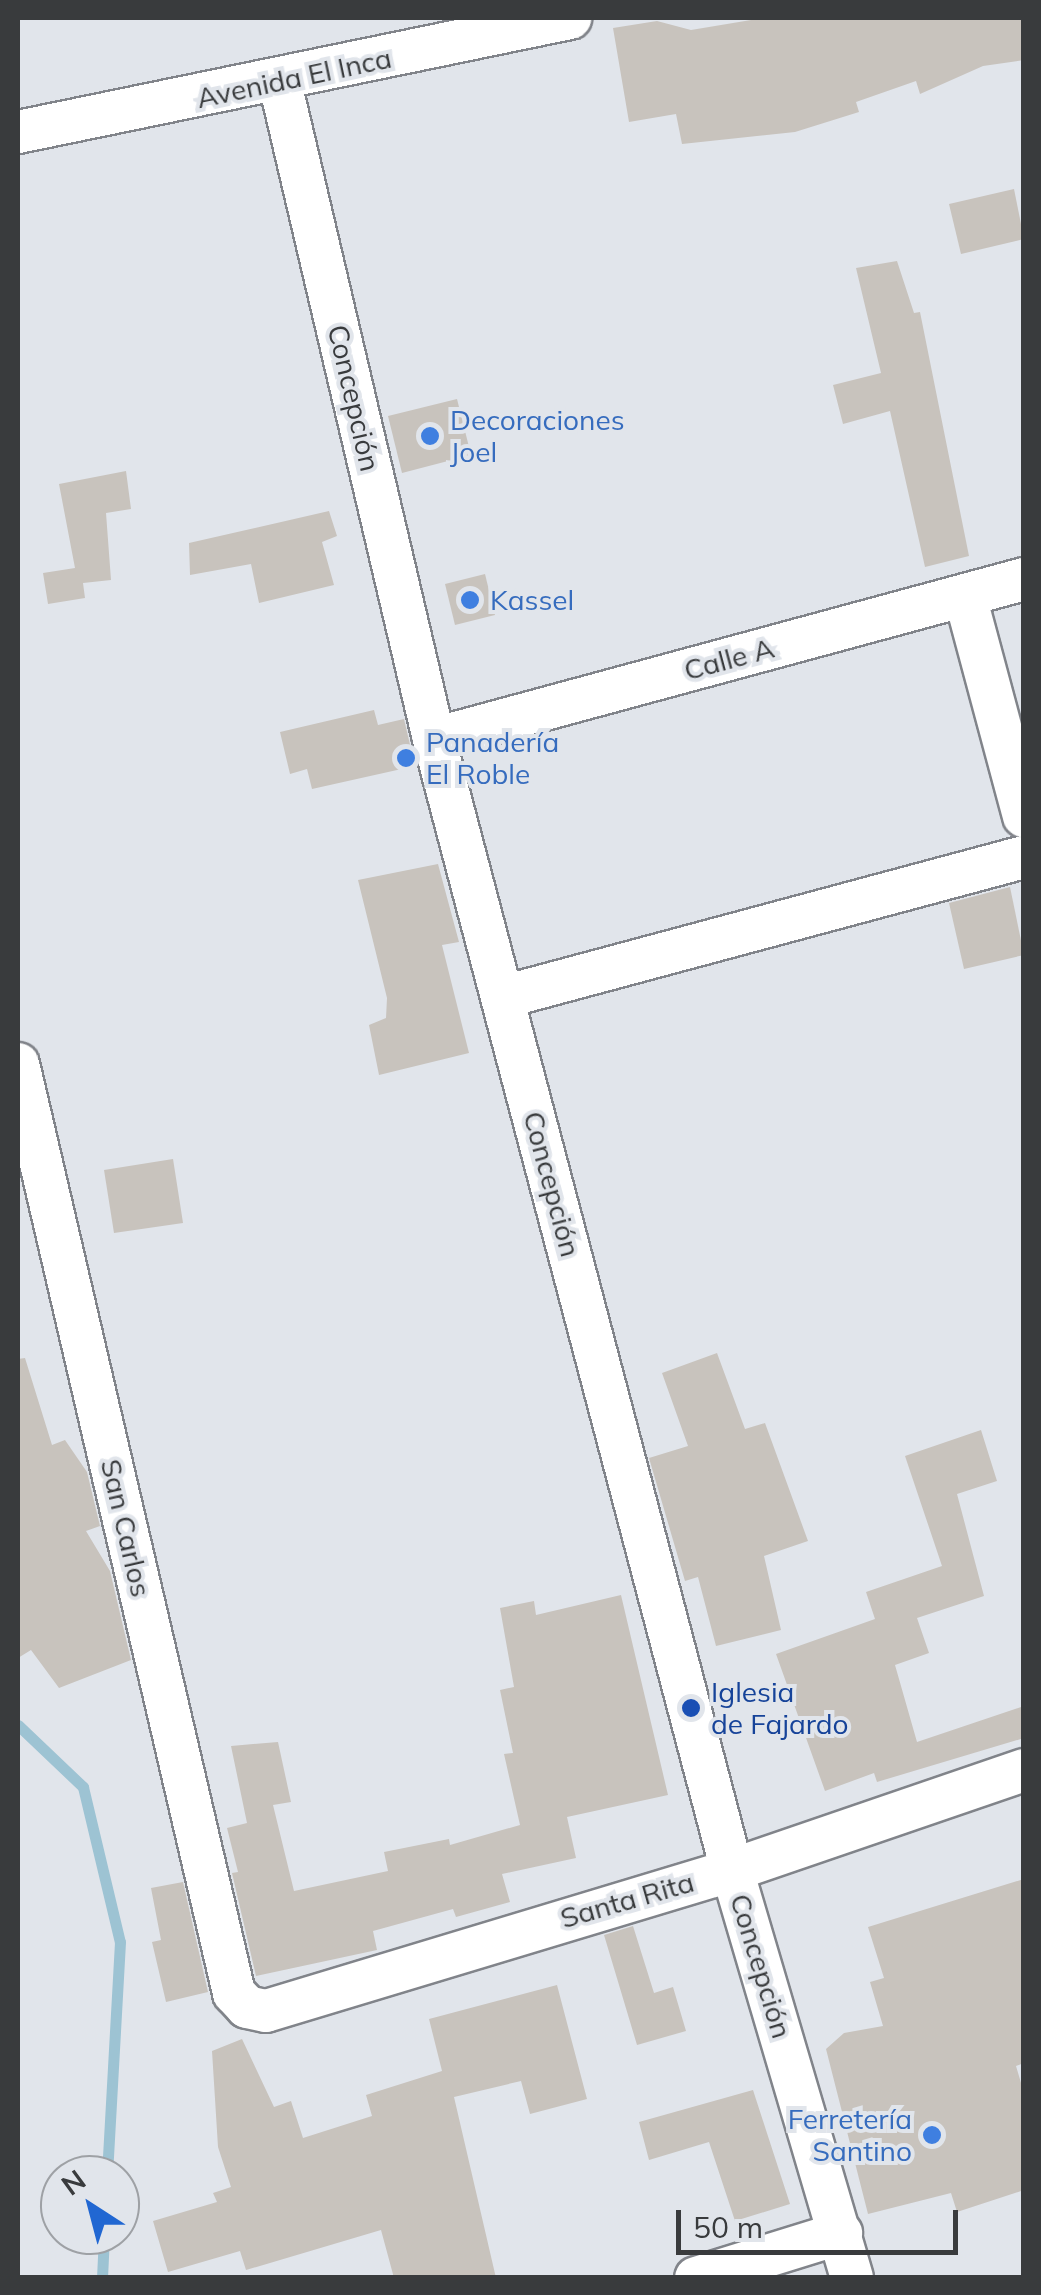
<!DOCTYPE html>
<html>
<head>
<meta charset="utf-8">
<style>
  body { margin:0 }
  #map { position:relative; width:1041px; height:2295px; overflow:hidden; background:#e1e5eb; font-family:Mulish,sans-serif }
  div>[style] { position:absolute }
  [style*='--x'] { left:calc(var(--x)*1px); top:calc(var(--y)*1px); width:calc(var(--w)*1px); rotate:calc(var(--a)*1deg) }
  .stream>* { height:11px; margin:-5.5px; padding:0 5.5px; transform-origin:5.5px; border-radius:5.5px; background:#9dc3d3 }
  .building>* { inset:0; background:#c8c3bd }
  .roads { filter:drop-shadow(2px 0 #81848a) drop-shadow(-2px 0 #81848a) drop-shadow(0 2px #81848a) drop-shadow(0 -2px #81848a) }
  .minor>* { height:42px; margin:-21px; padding:0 21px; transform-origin:21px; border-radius:21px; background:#fff }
  .dots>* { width:28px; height:28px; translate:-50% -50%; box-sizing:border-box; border:5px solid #e1e5eb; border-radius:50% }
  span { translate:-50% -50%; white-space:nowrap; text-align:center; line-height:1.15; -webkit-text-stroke:8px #e1e5eb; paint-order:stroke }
  .street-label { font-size:28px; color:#393b3d }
  .shop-label { font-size:28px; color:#366cbe }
  .left { translate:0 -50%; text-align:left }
  .right { translate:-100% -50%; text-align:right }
  .transit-label { font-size:28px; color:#164399 }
  .frame { position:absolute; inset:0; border:20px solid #393b3d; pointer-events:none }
  .north { position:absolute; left:40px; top:2155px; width:100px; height:100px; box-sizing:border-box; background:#e1e5eb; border:2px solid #9ea1a5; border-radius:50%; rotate:324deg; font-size:28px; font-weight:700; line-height:40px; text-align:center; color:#393b3d }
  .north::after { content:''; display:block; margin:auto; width:35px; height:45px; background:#2167d2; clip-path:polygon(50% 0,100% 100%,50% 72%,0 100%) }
  .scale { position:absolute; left:676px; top:2210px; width:282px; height:45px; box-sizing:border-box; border:5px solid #393b3d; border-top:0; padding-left:12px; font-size:30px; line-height:35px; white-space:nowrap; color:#393b3d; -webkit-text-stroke:8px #e1e5eb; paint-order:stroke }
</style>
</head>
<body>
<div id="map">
  <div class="stream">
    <div style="--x:18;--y:1725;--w:90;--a:43.6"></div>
    <div style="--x:83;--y:1787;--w:159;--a:76.6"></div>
    <div style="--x:120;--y:1942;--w:233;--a:93.2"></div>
    <div style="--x:102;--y:2278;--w:43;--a:-87.3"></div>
  </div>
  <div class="building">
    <div style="clip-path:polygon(763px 18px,1024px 18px,1024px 60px,983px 66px,920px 94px,916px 81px,856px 102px,859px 112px,795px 132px,682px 144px,676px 114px,629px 122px,613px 28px,657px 21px,691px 30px)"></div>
    <div style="clip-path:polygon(1014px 189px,1024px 239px,961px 254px,949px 204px)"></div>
    <div style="clip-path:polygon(897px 261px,914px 313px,920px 312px,969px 556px,925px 567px,890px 411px,843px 424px,833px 385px,881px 373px,856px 268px)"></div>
    <div style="clip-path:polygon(457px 399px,471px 455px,402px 473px,388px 416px)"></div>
    <div style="clip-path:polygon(126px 471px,131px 509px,106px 513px,111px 580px,83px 583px,85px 598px,48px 604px,43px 573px,75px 568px,59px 484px)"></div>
    <div style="clip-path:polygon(329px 511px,337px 536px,322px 542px,334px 585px,259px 603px,251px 564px,190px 575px,189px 543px)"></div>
    <div style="clip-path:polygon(485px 574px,495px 615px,455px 625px,445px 584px)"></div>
    <div style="clip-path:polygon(374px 710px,378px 725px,404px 719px,415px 766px,312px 789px,307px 769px,290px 774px,280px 732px)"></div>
    <div style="clip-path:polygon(438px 864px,459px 942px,442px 945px,469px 1053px,379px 1075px,369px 1025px,386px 1018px,387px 998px,358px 880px)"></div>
    <div style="clip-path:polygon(1010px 887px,1024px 955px,964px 969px,949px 903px)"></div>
    <div style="clip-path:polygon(173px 1159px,183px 1223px,114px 1233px,104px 1170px)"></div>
    <div style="clip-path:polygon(717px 1353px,745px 1429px,765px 1423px,808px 1541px,764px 1556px,781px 1630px,716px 1646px,698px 1577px,685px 1581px,649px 1458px,688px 1446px,662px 1373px)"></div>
    <div style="clip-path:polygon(25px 1358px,52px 1445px,65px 1440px,87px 1472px,100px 1526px,86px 1531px,110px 1571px,131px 1660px,59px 1688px,31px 1650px,18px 1658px,18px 1359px)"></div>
    <div style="clip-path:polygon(981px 1430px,997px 1481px,957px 1494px,984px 1596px,917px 1618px,929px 1653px,895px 1665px,917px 1742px,1024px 1706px,1024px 1738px,877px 1782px,874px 1773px,825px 1791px,776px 1654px,875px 1619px,866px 1592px,942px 1566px,905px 1456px)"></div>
    <div style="clip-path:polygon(621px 1595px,668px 1795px,567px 1817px,576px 1858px,502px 1874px,510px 1902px,456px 1917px,453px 1909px,373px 1931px,377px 1950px,256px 1976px,232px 1873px,238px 1872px,227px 1828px,247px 1823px,231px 1746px,278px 1742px,291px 1802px,273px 1805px,294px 1891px,388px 1871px,384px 1852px,449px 1839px,450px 1845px,520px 1825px,504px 1754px,513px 1753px,500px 1690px,514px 1687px,500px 1608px,534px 1601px,536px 1615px)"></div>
    <div style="clip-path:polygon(1024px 1879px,1024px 2063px,1016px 2066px,1024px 2093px,1024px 2190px,957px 2212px,951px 2193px,868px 2214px,826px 2049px,844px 2033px,883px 2026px,870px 1982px,884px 1978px,868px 1927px)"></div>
    <div style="clip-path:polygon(183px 1882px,208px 1992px,166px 2002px,152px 1942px,161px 1940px,151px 1888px)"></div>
    <div style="clip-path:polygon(633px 1926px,654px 1993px,673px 1987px,686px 2031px,637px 2045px,604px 1935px)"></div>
    <div style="clip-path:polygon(557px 1985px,587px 2099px,530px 2114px,521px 2081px,454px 2097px,496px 2278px,394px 2278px,381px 2230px,246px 2270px,240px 2251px,168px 2272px,153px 2221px,217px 2202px,213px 2193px,231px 2187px,218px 2147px,212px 2051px,242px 2039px,274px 2107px,291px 2101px,303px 2138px,372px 2116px,366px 2095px,442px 2071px,429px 2019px)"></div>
    <div style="clip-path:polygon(753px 2090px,790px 2204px,735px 2221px,709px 2142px,649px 2160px,639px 2122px)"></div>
  </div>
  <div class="roads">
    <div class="minor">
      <div style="--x:280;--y:83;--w:674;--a:76.79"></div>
      <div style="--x:434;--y:739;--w:1170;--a:75.24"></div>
      <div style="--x:732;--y:1870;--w:425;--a:73.6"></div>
      <div style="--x:18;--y:132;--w:564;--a:-11.67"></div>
      <div style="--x:965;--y:596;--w:228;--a:75"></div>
      <div style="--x:434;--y:739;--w:611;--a:-15.17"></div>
      <div style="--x:503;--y:997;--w:539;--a:-15.04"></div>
      <div style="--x:18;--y:1064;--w:954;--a:76.91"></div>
      <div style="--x:234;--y:1993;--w:19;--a:47"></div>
      <div style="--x:247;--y:2007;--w:19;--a:12"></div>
      <div style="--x:266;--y:2011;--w:487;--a:-16.8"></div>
      <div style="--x:732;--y:1870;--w:309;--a:-18.9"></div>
      <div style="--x:696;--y:2278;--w:152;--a:-17.2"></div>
    </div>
  </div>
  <div class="dots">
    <div style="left:430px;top:436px;background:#3f7fe0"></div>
    <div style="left:470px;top:600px;background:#3f7fe0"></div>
    <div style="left:406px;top:758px;background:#3f7fe0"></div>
    <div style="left:691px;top:1708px;background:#1a4fb4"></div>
    <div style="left:932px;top:2135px;background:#3f7fe0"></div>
  </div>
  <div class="street-label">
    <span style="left:294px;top:78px;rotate:-12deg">Avenida El Inca</span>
    <span style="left:354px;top:398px;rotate:77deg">Concepción</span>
    <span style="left:729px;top:659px;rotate:-15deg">Calle A</span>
    <span style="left:552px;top:1184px;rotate:75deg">Concepción</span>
    <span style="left:126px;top:1528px;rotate:77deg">San Carlos</span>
    <span style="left:627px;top:1900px;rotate:-16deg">Santa Rita</span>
    <span style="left:761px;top:1966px;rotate:73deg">Concepción</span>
  </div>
  <div class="shop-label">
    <span class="left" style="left:450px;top:436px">Decoraciones<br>Joel</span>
    <span class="left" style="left:490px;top:600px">Kassel</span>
    <span class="left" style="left:426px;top:758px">Panadería<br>El Roble</span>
    <span class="right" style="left:912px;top:2135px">Ferretería<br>Santino</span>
  </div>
  <div class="transit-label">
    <span class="left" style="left:711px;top:1708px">Iglesia<br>de Fajardo</span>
  </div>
  <div class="frame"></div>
  <div class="north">N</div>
  <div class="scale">50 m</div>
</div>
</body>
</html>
